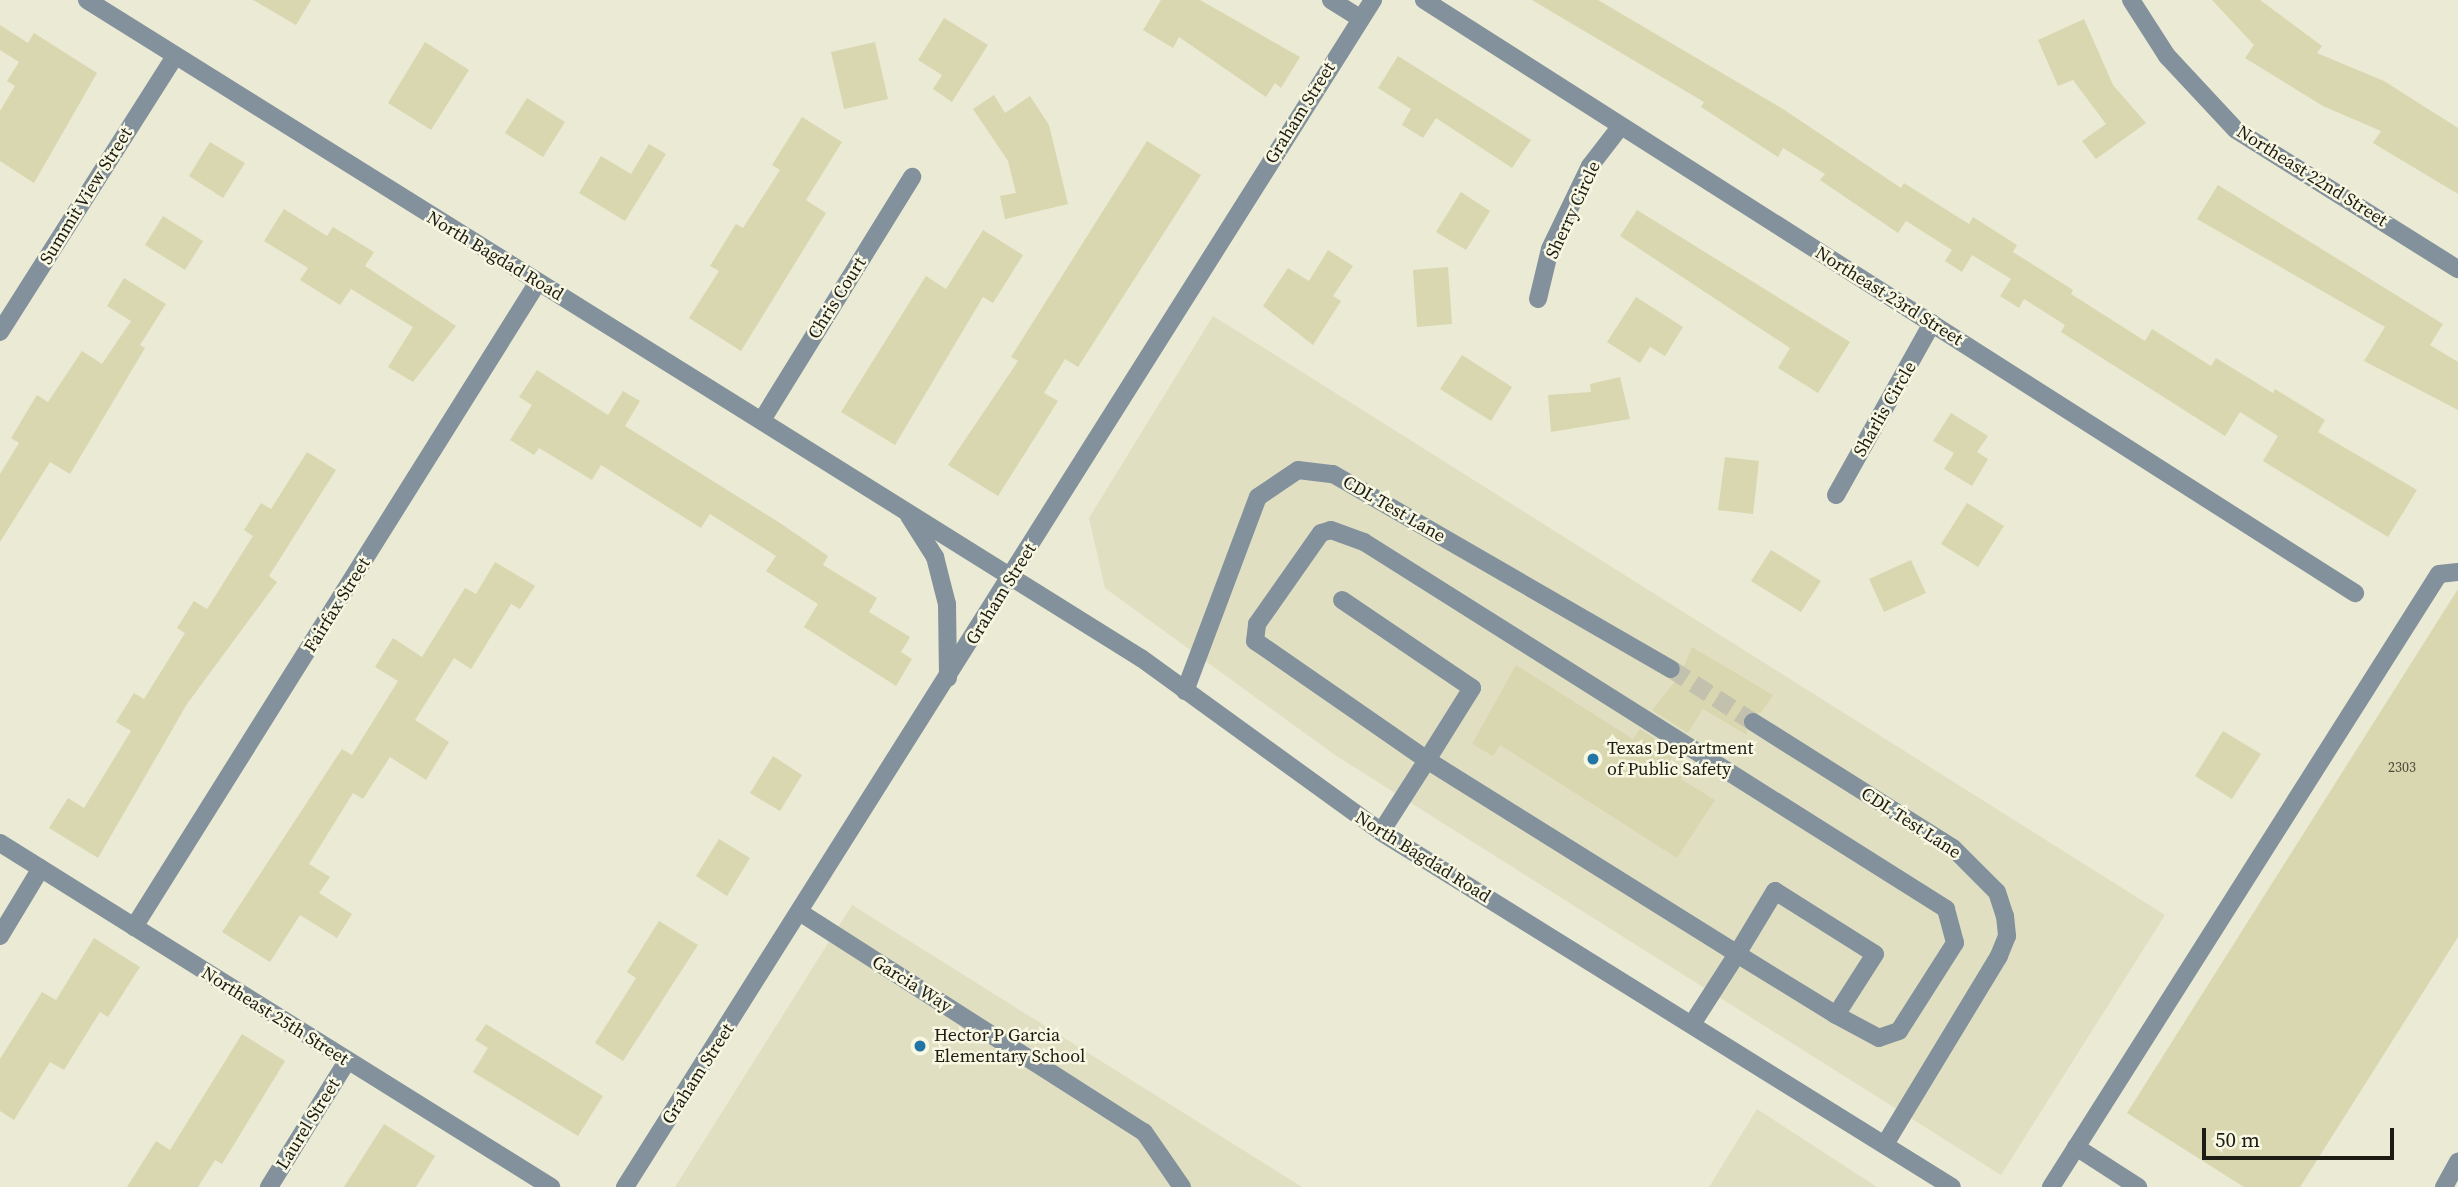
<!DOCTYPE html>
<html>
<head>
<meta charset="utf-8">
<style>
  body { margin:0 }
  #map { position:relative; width:2458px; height:1187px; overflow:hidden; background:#ebead4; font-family:"Source Serif 4",serif }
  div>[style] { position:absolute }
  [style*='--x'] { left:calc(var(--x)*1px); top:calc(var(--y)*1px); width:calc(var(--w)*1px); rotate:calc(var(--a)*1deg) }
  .built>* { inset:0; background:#e0dfc2 }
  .building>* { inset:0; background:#d9d7b0 }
  .minor-tunnel>* { height:18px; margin-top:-9px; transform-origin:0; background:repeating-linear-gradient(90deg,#c2c1ae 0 18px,transparent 0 27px) }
  .minor>* { height:18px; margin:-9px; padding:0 9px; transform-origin:9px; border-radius:9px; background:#82919b }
  .dots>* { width:19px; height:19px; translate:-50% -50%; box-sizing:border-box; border:4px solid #f8f7e2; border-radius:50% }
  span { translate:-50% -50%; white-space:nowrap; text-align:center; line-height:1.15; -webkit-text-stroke:5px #f8f7e2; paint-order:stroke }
  .number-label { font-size:14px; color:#4b4a3b }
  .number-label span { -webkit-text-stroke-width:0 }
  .street-label { font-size:18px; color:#1c1b14 }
  .poi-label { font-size:18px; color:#1c1b14 }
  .left { translate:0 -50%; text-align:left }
  .scale { position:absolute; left:2202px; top:1128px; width:192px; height:32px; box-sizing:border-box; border:4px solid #1c1b14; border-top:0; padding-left:9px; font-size:21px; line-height:24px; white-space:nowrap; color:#1c1b14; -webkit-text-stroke:5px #f8f7e2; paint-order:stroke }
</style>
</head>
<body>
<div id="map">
  <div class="built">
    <div style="clip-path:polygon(1213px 316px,2165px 915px,2001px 1175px,1335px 755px,1105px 588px,1089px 518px)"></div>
    <div style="clip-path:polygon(852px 905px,1302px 1187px,675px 1187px)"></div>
    <div style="clip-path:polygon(1757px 1109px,1877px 1187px,1709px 1187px)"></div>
  </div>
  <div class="building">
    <div style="clip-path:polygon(253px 0,311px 0,296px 25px)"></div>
    <div style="clip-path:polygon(1161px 0,1200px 0,1300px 57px,1281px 88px,1275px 83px,1266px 97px,1179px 37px,1173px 48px,1143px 30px)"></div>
    <div style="clip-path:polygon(1532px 0,1598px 0,1783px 109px,1901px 188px,1904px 183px,1969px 224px,1973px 217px,2017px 245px,2013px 252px,2073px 290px,2071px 294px,2145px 341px,2152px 329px,2211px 366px,2216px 358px,2273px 393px,2275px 389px,2325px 420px,2318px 432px,2417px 490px,2388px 537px,2263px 461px,2278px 436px,2240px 412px,2225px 436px,2061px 332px,2065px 325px,2024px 299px,2019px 308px,2000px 296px,2011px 279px,1972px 255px,1962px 272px,1945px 261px,1952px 250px,1906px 221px,1898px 233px,1820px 180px,1825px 174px,1783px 148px,1778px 157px,1701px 107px,1704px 102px)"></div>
    <div style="clip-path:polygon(2212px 0,2260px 0,2322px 46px,2317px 53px,2384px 81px,2458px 128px,2458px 194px,2373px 143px,2381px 131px,2323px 106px,2245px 58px,2254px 45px)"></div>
    <div style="clip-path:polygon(944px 18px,988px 45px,952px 102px,933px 89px,942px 75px,918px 60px)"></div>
    <div style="clip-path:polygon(2084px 19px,2113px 85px,2146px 123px,2096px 159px,2082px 141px,2106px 124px,2073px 80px,2058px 86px,2038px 40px)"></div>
    <div style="clip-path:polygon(0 25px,28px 43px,34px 33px,97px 73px,34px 183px,0 161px,0 111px,15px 86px,7px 81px,19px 62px,0 50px)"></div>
    <div style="clip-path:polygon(425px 42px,469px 70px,431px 130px,388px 103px)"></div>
    <div style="clip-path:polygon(875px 42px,888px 99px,844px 109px,831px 52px)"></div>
    <div style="clip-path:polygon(1398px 56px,1531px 140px,1512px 168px,1436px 118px,1423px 138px,1402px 125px,1411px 109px,1378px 88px)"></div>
    <div style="clip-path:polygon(994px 95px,1005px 113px,1030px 96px,1049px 125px,1068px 204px,1005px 219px,1000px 196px,1016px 193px,1008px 161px,973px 109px)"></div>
    <div style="clip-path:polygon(527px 98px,565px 122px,543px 157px,505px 133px)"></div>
    <div style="clip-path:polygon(802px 117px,842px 142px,806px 200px,826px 213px,741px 351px,689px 318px,719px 271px,710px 266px,736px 224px,743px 228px,780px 170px,772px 165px)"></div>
    <div style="clip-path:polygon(1147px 141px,1201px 175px,1078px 367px,1065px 359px,1044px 393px,1058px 401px,998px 496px,948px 465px,1018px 361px,1011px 357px)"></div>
    <div style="clip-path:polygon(210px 142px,245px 163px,223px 198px,189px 176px)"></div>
    <div style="clip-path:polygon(649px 144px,666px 154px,625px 221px,579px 193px,601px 156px,631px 174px)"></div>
    <div style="clip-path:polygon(2218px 185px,2443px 324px,2430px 345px,2458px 362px,2458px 410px,2364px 361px,2385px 327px,2197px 219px)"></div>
    <div style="clip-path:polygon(1461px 192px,1490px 211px,1466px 250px,1436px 232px)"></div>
    <div style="clip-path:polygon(284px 209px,327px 236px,333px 227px,374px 252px,365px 266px,456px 326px,413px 382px,388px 367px,413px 327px,351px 289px,340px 305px,300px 280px,308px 268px,264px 241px)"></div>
    <div style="clip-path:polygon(1637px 210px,1850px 342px,1818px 393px,1778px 368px,1790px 348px,1620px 236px)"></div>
    <div style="clip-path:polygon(163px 216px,203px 241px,185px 270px,145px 245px)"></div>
    <div style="clip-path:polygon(983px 230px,1023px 255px,993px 303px,983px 297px,895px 445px,841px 412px,926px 276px,946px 289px)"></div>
    <div style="clip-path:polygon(1328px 250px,1353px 266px,1333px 296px,1341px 301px,1313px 345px,1263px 306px,1288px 268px,1309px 281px)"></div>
    <div style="clip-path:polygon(1448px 267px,1452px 324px,1417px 327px,1413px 270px)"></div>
    <div style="clip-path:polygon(124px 278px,166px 304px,140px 345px,145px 348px,70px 474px,50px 462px,0 542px,0 474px,19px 443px,11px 438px,37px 395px,48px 402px,82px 351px,102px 364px,131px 321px,107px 306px)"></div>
    <div style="clip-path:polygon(1636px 297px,1683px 327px,1665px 356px,1650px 347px,1640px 363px,1607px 342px)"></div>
    <div style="clip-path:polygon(1462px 355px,1512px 387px,1491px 421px,1440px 389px)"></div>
    <div style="clip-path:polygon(537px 370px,608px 415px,623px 391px,640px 401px,625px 426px,780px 523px,828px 556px,823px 565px,877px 598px,869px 612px,910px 637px,901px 652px,912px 659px,896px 686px,804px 627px,818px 604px,766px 571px,776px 556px,710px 514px,701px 528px,601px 465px,592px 480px,539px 448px,534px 455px,510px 440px,532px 405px,519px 397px)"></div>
    <div style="clip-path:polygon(1620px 377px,1630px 419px,1551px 432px,1548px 395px,1591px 392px,1590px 384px)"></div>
    <div style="clip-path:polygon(1951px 413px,1988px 436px,1977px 452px,1988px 459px,1972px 486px,1944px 469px,1954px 453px,1933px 441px)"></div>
    <div style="clip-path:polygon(307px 452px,336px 470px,269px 576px,277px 582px,187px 704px,98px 858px,49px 828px,68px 798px,84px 808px,131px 731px,116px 722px,134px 693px,144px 699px,185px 633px,177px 628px,194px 601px,207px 609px,253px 536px,244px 530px,261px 503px,271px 509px)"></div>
    <div style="clip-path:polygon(1725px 457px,1759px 461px,1753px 514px,1718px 510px)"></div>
    <div style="clip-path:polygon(1967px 503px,2004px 526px,1978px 567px,1941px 544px)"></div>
    <div style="clip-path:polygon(1771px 550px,1821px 581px,1801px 612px,1751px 581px)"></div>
    <div style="clip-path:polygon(1911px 560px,1926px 593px,1884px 612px,1869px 579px)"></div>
    <div style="clip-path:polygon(495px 562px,535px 586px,520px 609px,511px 604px,471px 669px,454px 658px,415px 720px,449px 742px,426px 780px,390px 757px,363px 799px,353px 793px,309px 864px,330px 877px,319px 893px,352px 914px,337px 938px,300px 915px,270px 962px,222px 932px,342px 749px,352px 755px,398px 681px,375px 667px,393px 638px,422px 657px,465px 588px,476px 594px)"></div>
    <div style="clip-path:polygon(2458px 589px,2458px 937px,2300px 1187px,2244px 1187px,2127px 1113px)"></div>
    <div style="clip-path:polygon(1692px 647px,1773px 695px,1761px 713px,1744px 715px,1747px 735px,1703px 709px,1688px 733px,1652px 710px,1680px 675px)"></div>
    <div style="clip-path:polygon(1516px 665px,1633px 739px,1640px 729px,1676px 752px,1669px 762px,1685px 772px,1681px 779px,1715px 800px,1677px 858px,1500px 745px,1493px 756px,1472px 744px)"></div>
    <div style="clip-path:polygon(2223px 731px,2261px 754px,2232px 799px,2195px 776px)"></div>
    <div style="clip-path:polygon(773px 756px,802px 775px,780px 811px,750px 793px)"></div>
    <div style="clip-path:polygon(719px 839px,750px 858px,727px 896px,696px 876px)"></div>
    <div style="clip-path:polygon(659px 921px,698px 945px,623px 1061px,595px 1043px,636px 978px,627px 972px)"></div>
    <div style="clip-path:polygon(94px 938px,140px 967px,108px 1017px,100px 1012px,64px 1070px,50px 1062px,14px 1120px,0 1111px,0 1059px,42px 992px,56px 1000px)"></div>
    <div style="clip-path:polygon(486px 1024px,603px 1096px,578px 1136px,473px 1072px,488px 1048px,475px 1040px)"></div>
    <div style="clip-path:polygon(242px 1034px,285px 1061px,222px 1164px,215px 1160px,198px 1187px,127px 1187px,156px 1141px,170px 1150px)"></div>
    <div style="clip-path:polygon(384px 1124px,435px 1156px,416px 1187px,344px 1187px)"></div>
  </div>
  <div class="minor-tunnel">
    <div style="--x:1671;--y:669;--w:98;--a:32.9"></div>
  </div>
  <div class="minor">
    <div style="--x:87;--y:0;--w:1243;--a:31.98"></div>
    <div style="--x:1141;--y:658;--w:296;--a:35.9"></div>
    <div style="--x:1381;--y:832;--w:672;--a:31.87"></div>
    <div style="--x:1331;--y:0;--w:34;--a:32"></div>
    <div style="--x:1424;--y:0;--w:1104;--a:32.5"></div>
    <div style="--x:2131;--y:0;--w:67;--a:57.3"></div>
    <div style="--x:2167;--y:56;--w:101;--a:47"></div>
    <div style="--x:2236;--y:130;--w:262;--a:32.1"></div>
    <div style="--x:1538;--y:299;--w:51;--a:-76.5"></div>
    <div style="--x:1550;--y:249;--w:92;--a:-64.3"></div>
    <div style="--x:1590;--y:166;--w:49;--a:-52.4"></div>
    <div style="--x:0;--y:332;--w:323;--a:-57.6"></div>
    <div style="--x:762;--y:420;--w:286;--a:-58.3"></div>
    <div style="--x:1836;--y:495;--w:197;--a:-60.8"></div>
    <div style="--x:909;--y:516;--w:49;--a:57.6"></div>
    <div style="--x:935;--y:557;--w:49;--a:75.7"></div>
    <div style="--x:947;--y:604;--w:74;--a:89.2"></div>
    <div style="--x:1342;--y:600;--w:157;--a:34.1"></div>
    <div style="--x:1472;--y:688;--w:85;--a:122"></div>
    <div style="--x:1427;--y:760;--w:209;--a:-145.3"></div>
    <div style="--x:1255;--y:641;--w:17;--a:-83"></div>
    <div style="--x:1257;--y:624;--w:111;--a:-54.9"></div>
    <div style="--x:1321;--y:533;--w:10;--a:-17"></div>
    <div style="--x:1331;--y:530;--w:35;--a:20"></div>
    <div style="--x:1364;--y:542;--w:688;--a:32.23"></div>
    <div style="--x:1946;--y:909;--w:35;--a:75"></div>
    <div style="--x:1955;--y:943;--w:104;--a:122.5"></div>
    <div style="--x:1899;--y:1031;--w:21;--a:161"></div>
    <div style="--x:1879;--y:1038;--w:49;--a:-151.9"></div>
    <div style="--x:1185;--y:691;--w:207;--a:-69.4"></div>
    <div style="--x:1258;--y:497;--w:48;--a:-34"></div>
    <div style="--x:1298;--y:470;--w:35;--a:7"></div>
    <div style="--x:1333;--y:474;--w:390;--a:30"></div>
    <div style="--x:1753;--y:722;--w:236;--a:32.2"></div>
    <div style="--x:1953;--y:848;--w:62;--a:45"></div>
    <div style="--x:1997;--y:892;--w:25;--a:72"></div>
    <div style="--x:2005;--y:916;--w:20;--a:84"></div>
    <div style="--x:2007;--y:936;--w:22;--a:112"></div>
    <div style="--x:1999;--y:956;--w:220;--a:121.2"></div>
    <div style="--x:1381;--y:832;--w:85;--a:-57.4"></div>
    <div style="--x:1427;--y:760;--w:366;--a:32"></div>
    <div style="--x:1737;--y:954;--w:116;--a:31.6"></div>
    <div style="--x:1836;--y:1015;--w:72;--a:-57.4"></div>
    <div style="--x:1875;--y:954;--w:118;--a:-147.8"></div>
    <div style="--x:1775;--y:891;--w:74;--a:121.1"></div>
    <div style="--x:1737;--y:954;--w:83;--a:122.7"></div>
    <div style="--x:0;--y:843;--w:650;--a:31.98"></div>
    <div style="--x:801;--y:913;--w:407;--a:32.6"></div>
    <div style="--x:1144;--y:1132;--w:67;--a:55.4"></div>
    <div style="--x:134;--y:927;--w:761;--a:-57.94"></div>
    <div style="--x:0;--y:936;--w:79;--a:-58.9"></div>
    <div style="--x:2076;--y:1147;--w:74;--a:32.8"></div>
    <div style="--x:269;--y:1187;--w:148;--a:-58.2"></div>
    <div style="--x:625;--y:1187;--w:1403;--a:-57.78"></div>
    <div style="--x:2051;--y:1187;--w:725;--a:-57.67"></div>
    <div style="--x:2439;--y:574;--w:19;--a:-6"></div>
    <div style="--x:2444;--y:1187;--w:29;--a:-61"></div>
  </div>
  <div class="dots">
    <div style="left:1593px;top:759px;background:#2276a6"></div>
    <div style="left:920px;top:1046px;background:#2276a6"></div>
  </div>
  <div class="number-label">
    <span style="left:2402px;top:767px">2303</span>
  </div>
  <div class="street-label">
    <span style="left:1300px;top:113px;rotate:-58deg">Graham Street</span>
    <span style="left:2312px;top:176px;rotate:32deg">Northeast 22nd Street</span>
    <span style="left:86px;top:196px;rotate:-58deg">Summit View Street</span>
    <span style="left:1573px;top:210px;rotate:-65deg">Sherry Circle</span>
    <span style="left:495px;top:256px;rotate:31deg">North Bagdad Road</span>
    <span style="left:1889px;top:296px;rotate:32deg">Northeast 23rd Street</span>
    <span style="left:837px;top:298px;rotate:-58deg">Chris Court</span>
    <span style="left:1885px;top:409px;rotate:-60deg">Sharlis Circle</span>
    <span style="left:1394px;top:509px;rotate:30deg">CDL Test Lane</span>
    <span style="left:1001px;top:594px;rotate:-58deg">Graham Street</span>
    <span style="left:337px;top:605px;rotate:-58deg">Fairfax Street</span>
    <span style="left:1911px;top:823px;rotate:33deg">CDL Test Lane</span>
    <span style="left:1423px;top:857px;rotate:32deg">North Bagdad Road</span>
    <span style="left:912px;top:984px;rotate:32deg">Garcia Way</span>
    <span style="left:275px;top:1016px;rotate:32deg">Northeast 25th Street</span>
    <span style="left:698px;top:1074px;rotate:-57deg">Graham Street</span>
    <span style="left:308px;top:1124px;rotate:-58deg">Laurel Street</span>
  </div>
  <div class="poi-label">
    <span class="left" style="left:1607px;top:759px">Texas Department<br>of Public Safety</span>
    <span class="left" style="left:934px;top:1046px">Hector P Garcia<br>Elementary School</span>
  </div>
  <div class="scale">50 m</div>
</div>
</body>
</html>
